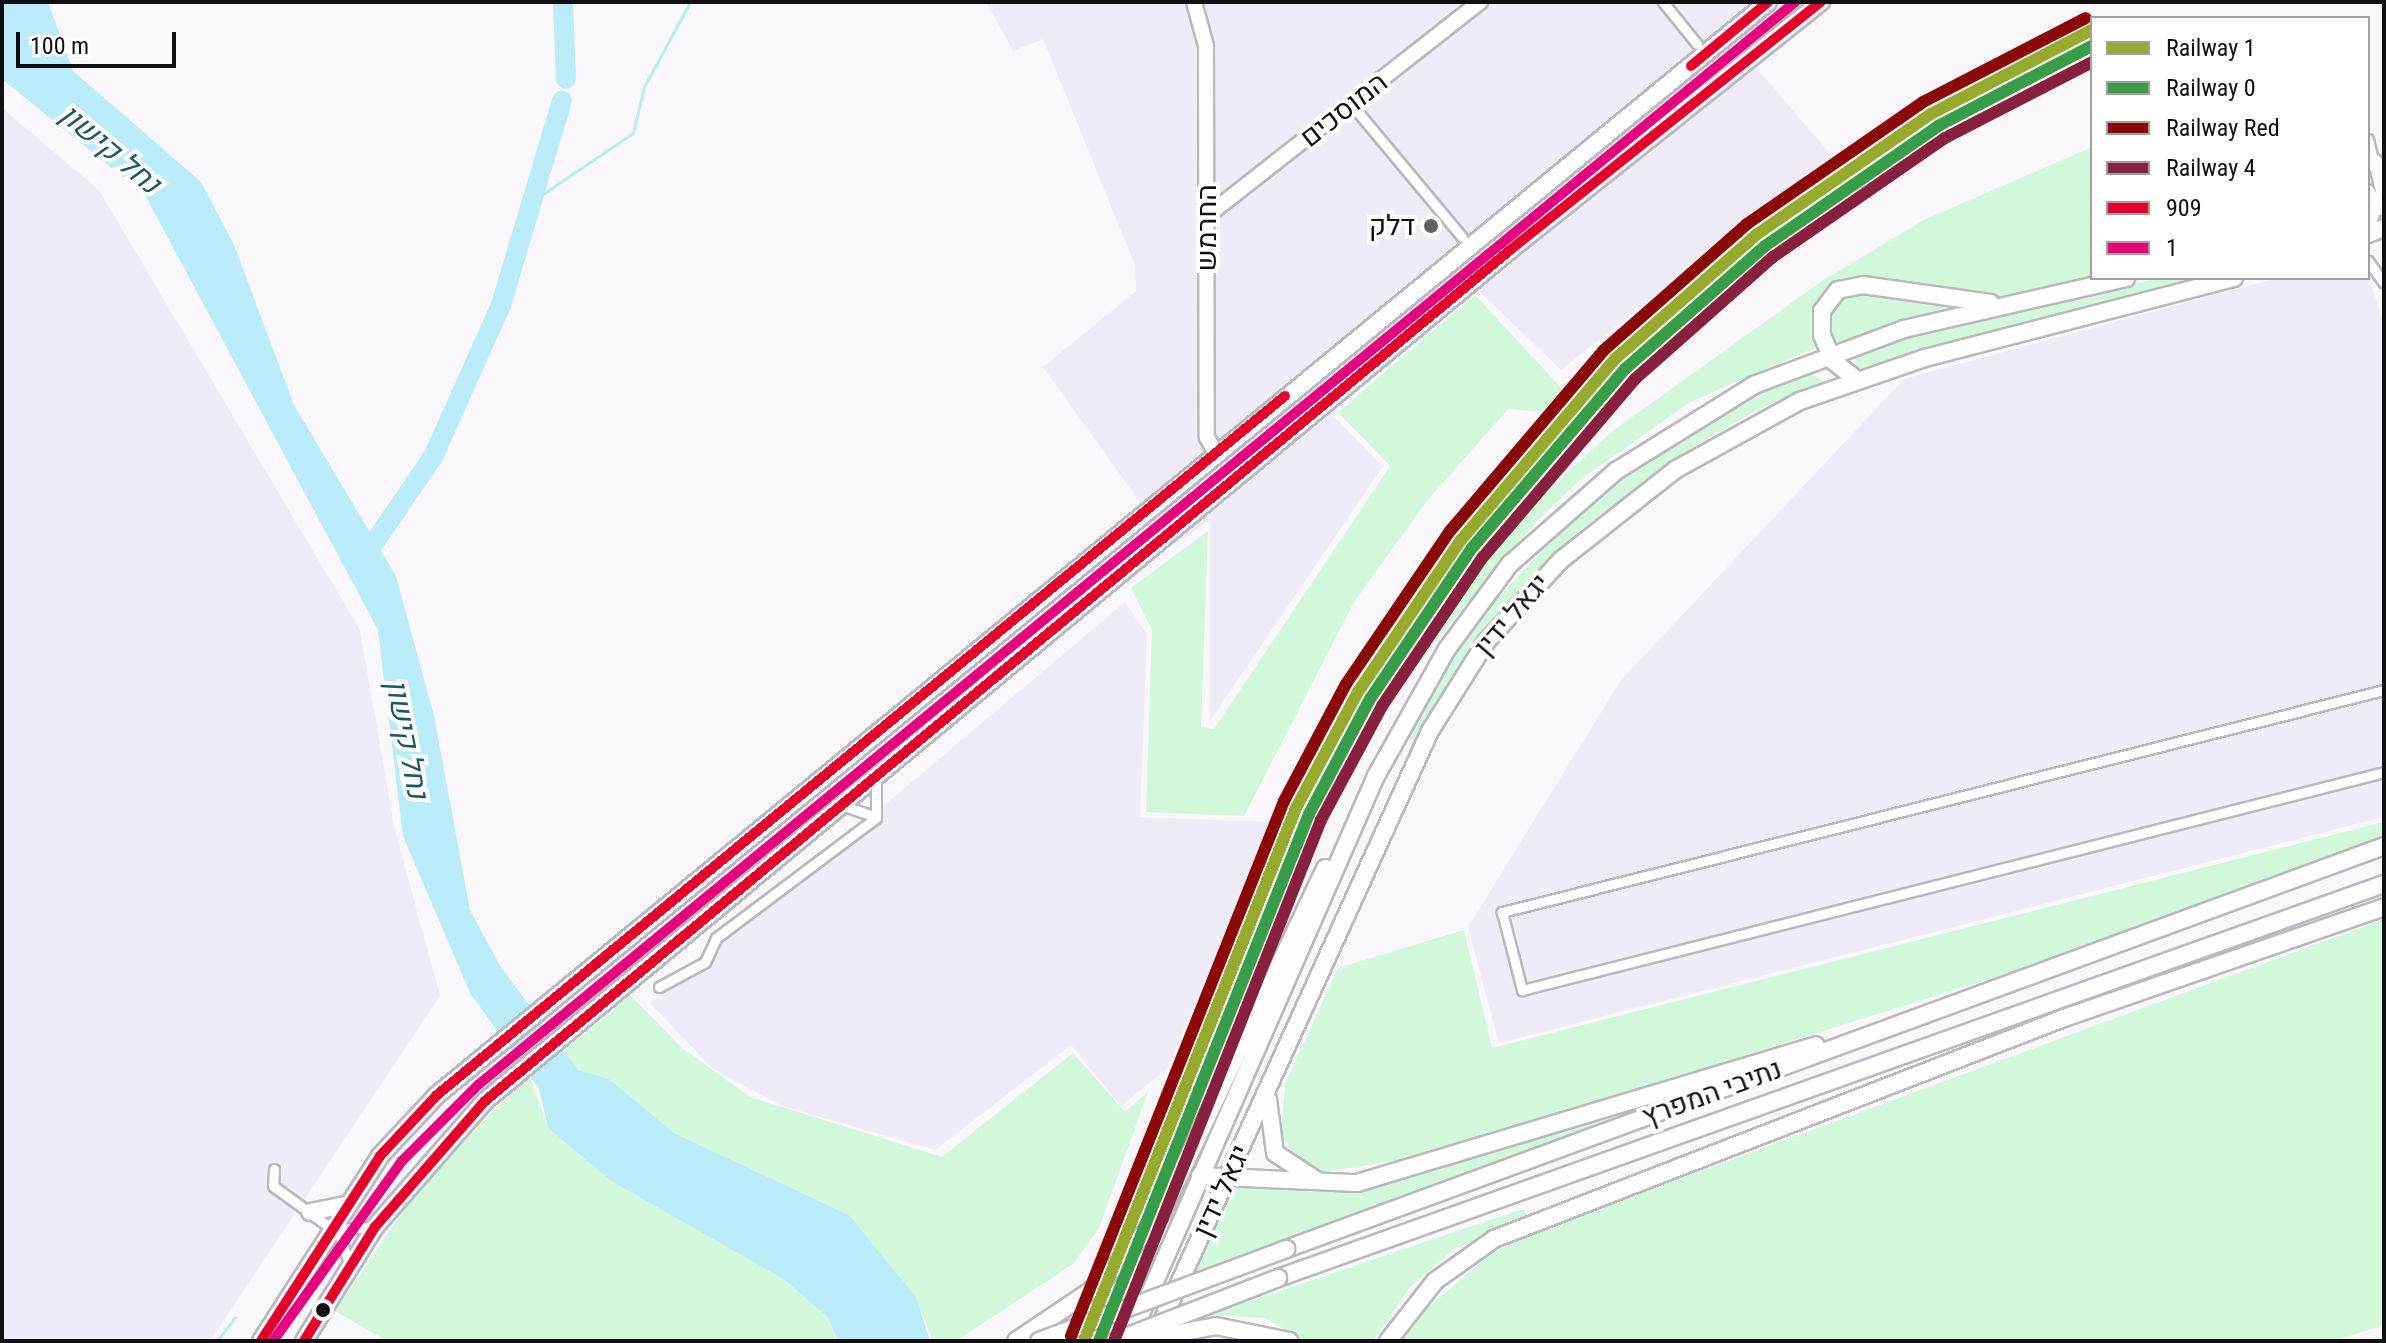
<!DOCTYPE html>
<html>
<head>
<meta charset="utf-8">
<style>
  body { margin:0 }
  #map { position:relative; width:2386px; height:1343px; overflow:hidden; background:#f9f7fb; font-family:"Roboto Condensed",Heebo,sans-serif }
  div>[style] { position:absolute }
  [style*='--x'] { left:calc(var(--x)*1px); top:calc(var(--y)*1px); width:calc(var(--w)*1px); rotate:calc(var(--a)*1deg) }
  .built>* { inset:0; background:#f0ecf7 }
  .green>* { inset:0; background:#d1f8da }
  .water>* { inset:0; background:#baebf8 }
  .stream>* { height:3px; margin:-1.5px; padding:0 1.5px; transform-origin:1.5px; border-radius:1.5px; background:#baebf8 }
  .river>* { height:20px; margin:-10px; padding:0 10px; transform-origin:10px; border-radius:10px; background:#baebf8 }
  .roads { filter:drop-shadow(2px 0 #bab8bd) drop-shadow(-2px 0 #bab8bd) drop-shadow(0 2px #bab8bd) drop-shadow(0 -2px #bab8bd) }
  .street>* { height:9px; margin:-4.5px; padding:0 4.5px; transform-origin:4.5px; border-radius:4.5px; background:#fefefe }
  .secondary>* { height:14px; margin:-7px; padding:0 7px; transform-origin:7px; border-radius:7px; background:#fefefe }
  .highway>* { height:16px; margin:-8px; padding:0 8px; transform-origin:8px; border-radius:8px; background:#fefefe }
  .bridges { filter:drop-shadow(2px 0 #bab8bd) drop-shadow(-2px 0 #bab8bd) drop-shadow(0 2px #bab8bd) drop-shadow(0 -2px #bab8bd) }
  .highway-bridge>* { height:16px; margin:-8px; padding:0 8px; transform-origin:8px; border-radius:8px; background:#fefefe }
  .bus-1>* { height:10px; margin:-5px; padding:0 5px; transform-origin:5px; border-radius:5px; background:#e4002b }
  .bus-2>* { height:10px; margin:-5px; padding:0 5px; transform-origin:5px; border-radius:5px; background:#e5007d }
  .rail-1>* { height:12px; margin:-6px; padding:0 6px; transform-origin:6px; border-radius:6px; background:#96ab2e }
  .rail-2>* { height:12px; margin:-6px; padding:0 6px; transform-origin:6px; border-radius:6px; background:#389d48 }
  .rail-3>* { height:12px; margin:-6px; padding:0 6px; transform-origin:6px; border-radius:6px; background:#8a0808 }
  .rail-4>* { height:12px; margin:-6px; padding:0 6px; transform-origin:6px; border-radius:6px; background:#891f3e }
  .dots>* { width:22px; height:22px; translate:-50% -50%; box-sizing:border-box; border:4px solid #fff; border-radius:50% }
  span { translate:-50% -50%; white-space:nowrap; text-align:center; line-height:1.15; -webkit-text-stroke:8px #fff; paint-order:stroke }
  .street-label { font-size:28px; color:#110f14 }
  .poi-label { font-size:28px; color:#110f14 }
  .right { translate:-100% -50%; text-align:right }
  .water-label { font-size:30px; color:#1c5662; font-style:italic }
  .frame { position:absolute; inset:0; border:4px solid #110f14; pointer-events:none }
  .legend { position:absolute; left:2090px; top:16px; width:280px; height:264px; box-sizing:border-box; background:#fff; border:2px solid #a09fa1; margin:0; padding:10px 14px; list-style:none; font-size:24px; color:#110f14 }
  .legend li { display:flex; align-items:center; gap:16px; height:40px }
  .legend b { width:40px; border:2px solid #a09fa1 }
  .scale { position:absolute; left:16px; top:32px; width:160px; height:36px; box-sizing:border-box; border:4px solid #110f14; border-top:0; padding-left:10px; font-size:24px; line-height:28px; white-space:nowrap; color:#110f14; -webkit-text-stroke:6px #fff; paint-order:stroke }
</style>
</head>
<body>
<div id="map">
  <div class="built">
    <div style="clip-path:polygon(986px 2px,1832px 2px,1754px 65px,1832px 156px,1561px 370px,1478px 290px,1331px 414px,1383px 466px,1210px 721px,1210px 520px,1172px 547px,1043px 367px,1136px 291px,1135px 265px,1043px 39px,1013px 51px)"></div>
    <div style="clip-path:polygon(2px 108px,99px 190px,360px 630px,394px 826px,440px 996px,210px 1341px,2px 1341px)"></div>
    <div style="clip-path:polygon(2368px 274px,2384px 325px,2384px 817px,1499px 1043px,1468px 927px,1621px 680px,1904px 379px,2277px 278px)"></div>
    <div style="clip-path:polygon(1125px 602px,1147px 634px,1140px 817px,1274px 822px,1167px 1069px,1121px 1106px,1071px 1045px,935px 1150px,782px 1106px,713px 1069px,650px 1003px)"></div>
  </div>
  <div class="green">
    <div style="clip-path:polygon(2092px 147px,2092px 278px,2000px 297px,1828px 289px,1818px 304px,1820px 346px,1690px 402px,1581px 479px,1536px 522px,1436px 640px,1337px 783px,1477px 555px,1614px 430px,1822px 281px,1924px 220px)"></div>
    <div style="clip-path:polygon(2160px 278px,2214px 278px,1859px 371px,1853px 357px,1918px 334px)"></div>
    <div style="clip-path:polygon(1849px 289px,1955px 303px,1965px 308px,1833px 344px,1827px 313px)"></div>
    <div style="clip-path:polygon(1475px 295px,1565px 392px,1545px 412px,1508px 409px,1426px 502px,1354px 602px,1244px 816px,1146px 812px,1152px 630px,1131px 588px,1208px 531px,1201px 727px,1214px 729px,1390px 466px,1338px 412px)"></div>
    <div style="clip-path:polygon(1805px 370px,1826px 383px,1759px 409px,1694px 446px,1576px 533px,1487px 626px,1414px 740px,1406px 736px,1476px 622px,1565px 525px,1670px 442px)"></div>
    <div style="clip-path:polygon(2384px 822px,2384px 837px,2032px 966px,1418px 1157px,1325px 1172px,1295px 1156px,1281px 1134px,1285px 1084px,1338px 968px,1464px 930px,1492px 1048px)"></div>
    <div style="clip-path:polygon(2384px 919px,2384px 1325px,2334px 1341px,1403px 1341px,1419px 1315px,1492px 1253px,1552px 1226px)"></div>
    <div style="clip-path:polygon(630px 995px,681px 1047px,750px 1097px,942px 1157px,1073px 1053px,1125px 1112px,1148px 1092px,1099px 1228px,1073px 1264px,956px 1341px,933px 1341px,915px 1297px,849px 1215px,674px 1133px,609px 1079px,578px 1070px,564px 1051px)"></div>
    <div style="clip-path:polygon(529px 1075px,548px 1128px,611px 1181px,785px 1280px,828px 1318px,838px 1341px,387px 1341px,335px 1311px,420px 1186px)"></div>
    <div style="clip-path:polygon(1605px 1118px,1608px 1124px,1194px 1273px,1239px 1181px,1310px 1192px,1362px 1190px)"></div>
    <div style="clip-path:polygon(1523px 1209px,1528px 1216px,1453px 1250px,1410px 1287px,1373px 1341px,1305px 1341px,1265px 1318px,1208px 1315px)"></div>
  </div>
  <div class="water">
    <div style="clip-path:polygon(2px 2px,48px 2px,73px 71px,201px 182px,234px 245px,294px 405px,396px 576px,434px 716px,470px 910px,500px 966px,578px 1070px,609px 1079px,674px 1133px,849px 1215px,916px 1297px,930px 1341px,838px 1341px,828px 1318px,785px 1280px,611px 1181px,548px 1128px,539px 1089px,470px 993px,403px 836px,378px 630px,145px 195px,2px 79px)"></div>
  </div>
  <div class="stream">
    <div style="--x:537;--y:198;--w:116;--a:-34.1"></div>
    <div style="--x:633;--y:133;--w:47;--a:-76.6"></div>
    <div style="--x:644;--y:87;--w:97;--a:-61.6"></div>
    <div style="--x:217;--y:1341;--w:30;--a:-53"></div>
  </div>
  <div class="river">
    <div style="--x:563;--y:2;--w:77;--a:87.8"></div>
    <div style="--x:361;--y:562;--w:127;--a:-55.6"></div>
    <div style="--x:433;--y:457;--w:167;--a:-65.9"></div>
    <div style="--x:501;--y:305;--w:213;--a:-73.4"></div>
  </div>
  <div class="roads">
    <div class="street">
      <div style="--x:1663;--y:2;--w:54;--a:51"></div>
      <div style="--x:1352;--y:105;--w:172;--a:50.2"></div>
      <div style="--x:2368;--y:139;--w:57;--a:76.9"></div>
      <div style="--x:2381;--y:195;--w:37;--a:110"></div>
      <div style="--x:2368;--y:189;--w:24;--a:55"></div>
      <div style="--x:2368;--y:261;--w:27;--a:54"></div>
      <div style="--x:2384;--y:690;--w:910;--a:165.87"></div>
      <div style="--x:1502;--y:912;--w:81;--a:75.6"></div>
      <div style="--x:1522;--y:990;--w:889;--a:-14.19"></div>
      <div style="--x:844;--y:806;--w:31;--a:19"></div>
      <div style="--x:876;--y:818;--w:39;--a:-90"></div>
      <div style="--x:659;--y:987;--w:52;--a:-28.5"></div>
      <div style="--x:705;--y:962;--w:26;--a:-65"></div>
      <div style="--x:716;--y:938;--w:200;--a:-36.9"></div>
      <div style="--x:274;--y:1169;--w:17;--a:93"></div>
      <div style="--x:273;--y:1186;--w:82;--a:36"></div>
      <div style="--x:339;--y:1234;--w:31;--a:71"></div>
      <div style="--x:334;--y:1229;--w:40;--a:-2.9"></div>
    </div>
    <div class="secondary">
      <div style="--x:1194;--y:2;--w:46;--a:74.7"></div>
      <div style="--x:1206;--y:46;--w:391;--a:89.9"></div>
      <div style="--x:1207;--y:437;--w:18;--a:63"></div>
      <div style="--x:1207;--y:216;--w:347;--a:-38.1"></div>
    </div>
    <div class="highway">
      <div style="--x:2375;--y:163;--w:13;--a:48"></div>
      <div style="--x:2368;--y:210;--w:17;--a:-17"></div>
      <div style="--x:2368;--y:234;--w:17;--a:-21"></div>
      <div style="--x:1856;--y:379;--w:29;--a:-142"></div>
      <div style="--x:1833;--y:361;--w:28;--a:-113"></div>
      <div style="--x:1822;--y:335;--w:24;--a:-90"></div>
      <div style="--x:1822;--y:311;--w:26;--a:-53"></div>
      <div style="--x:1838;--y:290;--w:25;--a:-11"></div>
      <div style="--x:1863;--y:285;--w:129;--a:8"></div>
      <div style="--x:1268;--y:1099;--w:54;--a:82.6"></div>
      <div style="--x:1275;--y:1153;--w:51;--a:33.1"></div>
      <div style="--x:1200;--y:1176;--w:157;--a:2.6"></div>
      <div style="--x:1357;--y:1183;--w:479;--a:-16.7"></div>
      <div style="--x:310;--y:1212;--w:37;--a:-11"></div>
      <div style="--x:1286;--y:1249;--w:1170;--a:-20.15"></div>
      <div style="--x:1278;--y:1278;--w:1174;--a:-19.61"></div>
      <div style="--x:1157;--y:1332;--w:660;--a:-65.57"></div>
      <div style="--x:1430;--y:731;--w:105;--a:-57.8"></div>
      <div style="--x:1486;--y:642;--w:111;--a:-47.6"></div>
      <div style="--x:1561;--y:560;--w:145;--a:-38.3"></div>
      <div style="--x:1675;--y:470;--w:143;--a:-28.9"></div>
      <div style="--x:1800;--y:401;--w:132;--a:-19"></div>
      <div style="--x:1925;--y:358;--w:319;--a:-14.5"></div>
      <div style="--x:261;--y:1341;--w:220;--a:-57.2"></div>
      <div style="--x:380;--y:1156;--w:83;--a:-46.9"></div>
      <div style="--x:437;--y:1095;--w:1722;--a:-39.39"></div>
      <div style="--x:304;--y:1341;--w:134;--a:-58.1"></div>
      <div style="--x:375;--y:1227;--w:167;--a:-48.9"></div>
      <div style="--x:485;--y:1101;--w:1332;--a:-39.7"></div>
      <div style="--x:1510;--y:250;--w:398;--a:-38.6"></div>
      <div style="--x:1016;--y:1341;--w:100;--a:-34"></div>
      <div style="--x:1099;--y:1285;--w:94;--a:-48.9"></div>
      <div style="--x:1161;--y:1214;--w:383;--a:-64.6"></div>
      <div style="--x:1129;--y:1341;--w:617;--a:-66.39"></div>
      <div style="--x:1376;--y:776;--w:145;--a:-60.8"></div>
      <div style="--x:1447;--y:649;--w:106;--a:-53.5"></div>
      <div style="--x:1510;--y:564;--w:141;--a:-41.3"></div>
      <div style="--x:1616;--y:471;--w:163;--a:-31.9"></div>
      <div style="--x:1754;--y:385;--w:160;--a:-20.5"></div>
      <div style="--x:1904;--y:329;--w:228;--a:-12.9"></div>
      <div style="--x:1388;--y:1341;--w:76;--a:-51.9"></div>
      <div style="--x:1435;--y:1281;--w:72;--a:-35.4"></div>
      <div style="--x:1494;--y:1239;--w:611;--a:-21.19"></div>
      <div style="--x:2064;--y:1018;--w:339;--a:-19.1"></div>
    </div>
  </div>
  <div class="bridges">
    <div class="highway-bridge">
      <div style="--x:1039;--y:1341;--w:264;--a:-20.4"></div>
      <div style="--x:1115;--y:1341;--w:175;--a:-21.1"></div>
      <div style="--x:1136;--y:1341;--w:81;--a:-10.6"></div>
      <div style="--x:1216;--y:1326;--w:75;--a:11.6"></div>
    </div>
  </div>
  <div class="bus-1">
    <div style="--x:1691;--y:66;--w:100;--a:-39.7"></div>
    <div style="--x:261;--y:1341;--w:220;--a:-57.2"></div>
    <div style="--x:380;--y:1156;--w:83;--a:-46.9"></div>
    <div style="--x:437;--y:1095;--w:1099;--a:-39.5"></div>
    <div style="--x:304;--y:1341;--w:134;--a:-58.1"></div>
    <div style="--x:375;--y:1227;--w:167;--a:-48.9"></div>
    <div style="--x:485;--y:1101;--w:1332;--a:-39.7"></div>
    <div style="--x:1510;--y:250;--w:398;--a:-38.6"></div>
  </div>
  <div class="bus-2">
    <div style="--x:273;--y:1341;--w:221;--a:-54.4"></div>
    <div style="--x:402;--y:1161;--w:107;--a:-45"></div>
    <div style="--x:478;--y:1085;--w:1705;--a:-39.43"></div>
  </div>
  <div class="rail-1">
    <div style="--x:1084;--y:1341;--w:574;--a:-68.31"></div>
    <div style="--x:1296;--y:808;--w:132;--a:-61.9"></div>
    <div style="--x:1358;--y:692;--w:184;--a:-55.9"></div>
    <div style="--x:1461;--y:540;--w:238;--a:-49.6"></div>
    <div style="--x:1615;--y:359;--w:188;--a:-41.3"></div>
    <div style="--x:1756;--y:235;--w:213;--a:-34.7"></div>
    <div style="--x:1931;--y:114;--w:182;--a:-27.6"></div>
  </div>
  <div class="rail-2">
    <div style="--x:1099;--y:1341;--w:567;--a:-68.27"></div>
    <div style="--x:1309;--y:814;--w:130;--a:-62.1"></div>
    <div style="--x:1370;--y:699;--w:182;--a:-56"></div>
    <div style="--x:1472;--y:548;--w:235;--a:-49.5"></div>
    <div style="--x:1625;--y:369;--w:186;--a:-41.3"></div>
    <div style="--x:1765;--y:246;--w:211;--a:-34.7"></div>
    <div style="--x:1938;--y:126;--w:174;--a:-27.5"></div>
  </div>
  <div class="rail-3">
    <div style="--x:1071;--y:1336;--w:576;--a:-68.29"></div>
    <div style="--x:1284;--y:801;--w:132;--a:-62.1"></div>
    <div style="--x:1346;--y:684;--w:185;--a:-55.8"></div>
    <div style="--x:1450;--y:531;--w:238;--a:-49.6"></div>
    <div style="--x:1604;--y:350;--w:191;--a:-41.4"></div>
    <div style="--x:1747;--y:224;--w:214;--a:-34.7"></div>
    <div style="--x:1923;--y:102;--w:183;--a:-27.3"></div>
  </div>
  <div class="rail-4">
    <div style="--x:1114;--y:1341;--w:561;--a:-68.33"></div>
    <div style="--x:1321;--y:820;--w:129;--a:-61.8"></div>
    <div style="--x:1382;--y:706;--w:180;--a:-55.9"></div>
    <div style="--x:1483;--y:557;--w:234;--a:-49.5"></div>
    <div style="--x:1635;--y:379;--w:184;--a:-41.5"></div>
    <div style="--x:1773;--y:257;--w:209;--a:-34.7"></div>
    <div style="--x:1945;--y:138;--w:165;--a:-27.3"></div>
  </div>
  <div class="dots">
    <div style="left:1431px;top:226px;background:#626065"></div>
    <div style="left:323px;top:1310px;background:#110f14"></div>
  </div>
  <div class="street-label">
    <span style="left:1344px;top:110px;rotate:-38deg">המוסכים</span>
    <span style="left:1207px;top:228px;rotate:-90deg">החרמש</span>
    <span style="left:1512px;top:615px;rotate:-49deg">יגאל ידין</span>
    <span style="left:1712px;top:1093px;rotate:-20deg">נתיבי המפרץ</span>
    <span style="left:1222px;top:1191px;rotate:-65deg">יגאל ידין</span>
  </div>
  <div class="poi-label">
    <span class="right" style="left:1415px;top:226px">דלק</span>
  </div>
  <div class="water-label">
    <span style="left:110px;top:149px;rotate:40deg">נחל קישון</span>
    <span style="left:407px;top:739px;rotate:79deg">נחל קישון</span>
  </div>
  <div class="frame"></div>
  <ul class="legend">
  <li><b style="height:10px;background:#96ab2e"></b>Railway 1</li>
  <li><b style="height:10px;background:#389d48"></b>Railway 0</li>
  <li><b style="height:10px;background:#8a0808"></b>Railway Red</li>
  <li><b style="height:10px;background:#891f3e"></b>Railway 4</li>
  <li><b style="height:10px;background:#e4002b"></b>909</li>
  <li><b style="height:10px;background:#e5007d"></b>1</li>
  </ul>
  <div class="scale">100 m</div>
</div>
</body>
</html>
